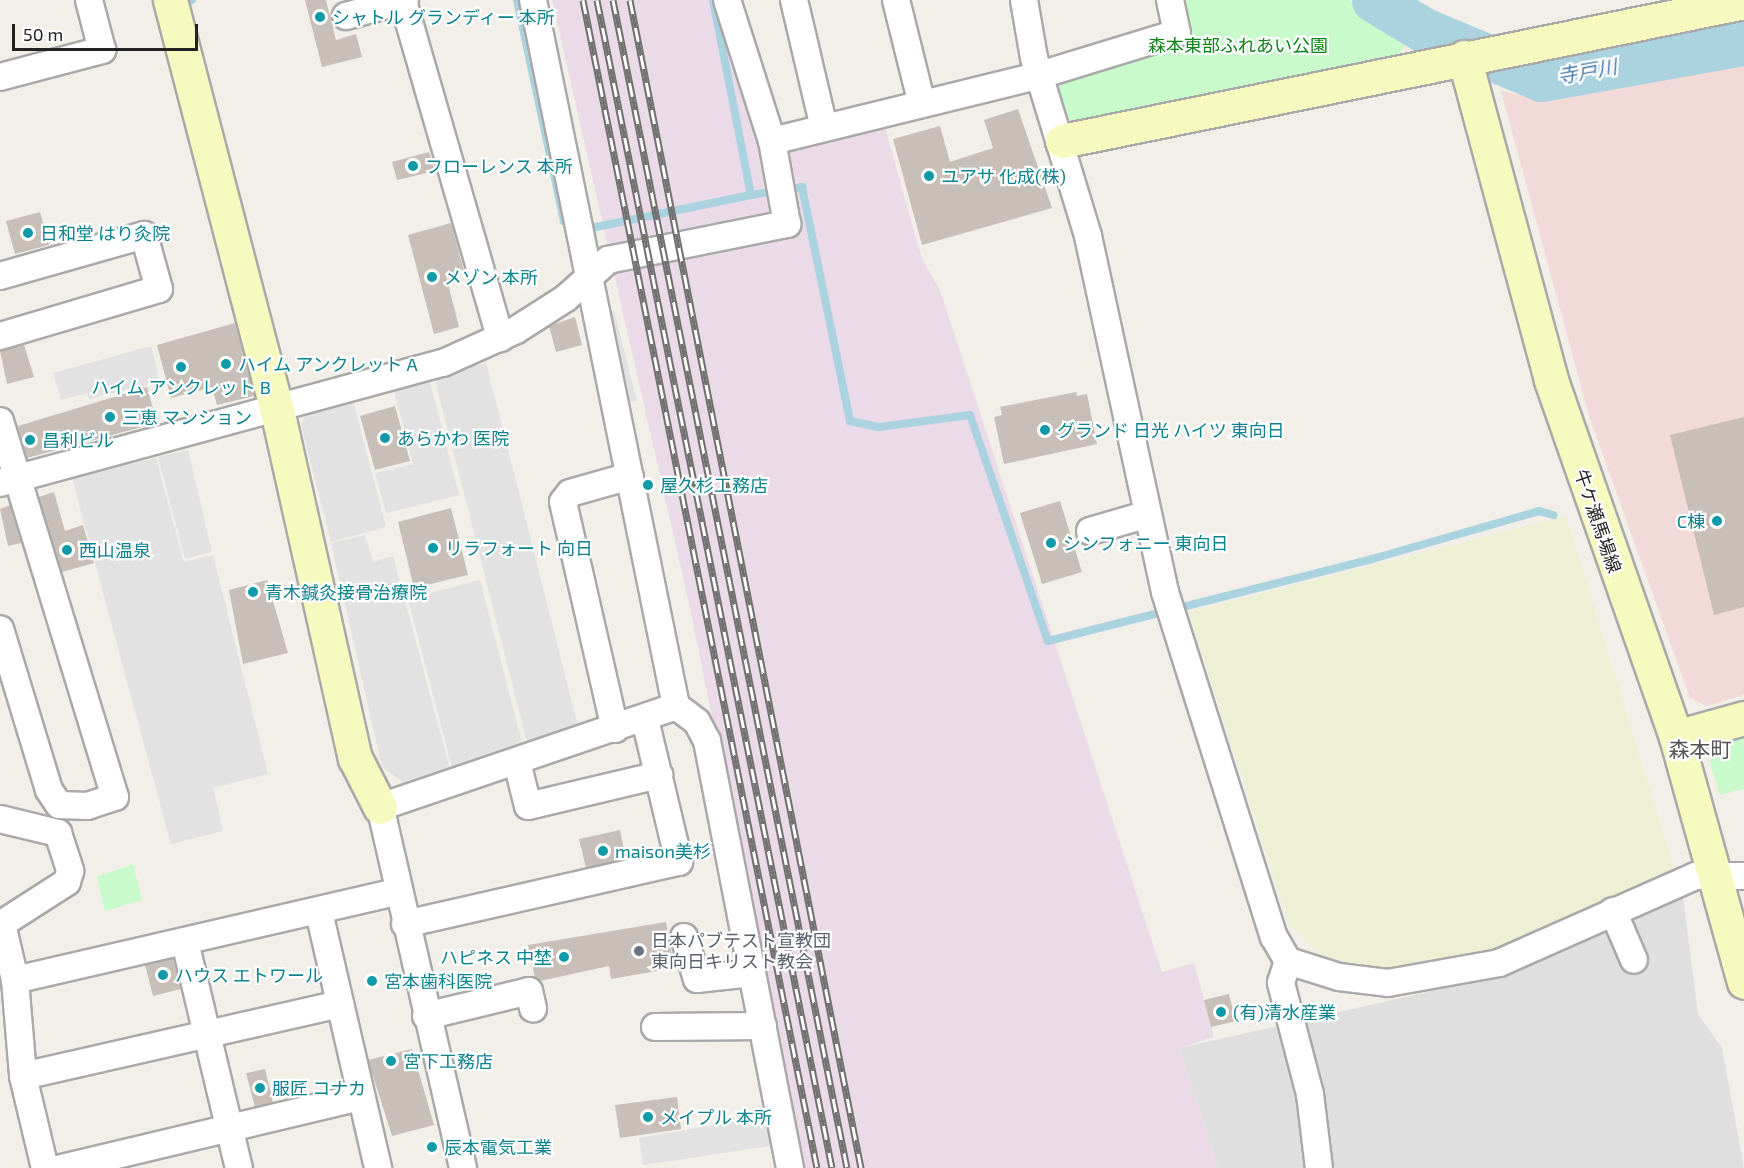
<!DOCTYPE html>
<html>
<head>
<meta charset="utf-8">
<style>
  body { margin:0 }
  #map { position:relative; width:1744px; height:1168px; overflow:hidden; background:#f2efe9; font-family:"Exo 2","Noto Sans JP",sans-serif }
  div>[style] { position:absolute }
  [style*='--x'] { left:calc(var(--x)*1px); top:calc(var(--y)*1px); width:calc(var(--w)*1px); rotate:calc(var(--a)*1deg) }
  .residential>* { inset:0; background:#e0dfdf }
  .commercial>* { inset:0; background:#f2dad9 }
  .industrial>* { inset:0; background:#ebdbe8 }
  .farmland>* { inset:0; background:#eef0d5 }
  .park>* { inset:0; background:#c8facc }
  .parking>* { inset:0; background:#e2e2e2 }
  .stream>* { height:8px; margin:-4px; padding:0 4px; transform-origin:4px; border-radius:4px; background:#aad3df }
  .river>* { height:45px; margin:-22.5px; padding:0 22.5px; transform-origin:22.5px; border-radius:22.5px; background:#aad3df }
  .building>* { inset:0; background:#c7bfb8 }
  .roads { filter:drop-shadow(2px 0 #a9a9a9) drop-shadow(-2px 0 #a9a9a9) drop-shadow(0 2px #a9a9a9) drop-shadow(0 -2px #a9a9a9) }
  .street>* { height:26px; margin:-13px; padding:0 13px; transform-origin:13px; border-radius:13px; background:#fff }
  .secondary>* { height:33px; margin:-16.5px; padding:0 16.5px; transform-origin:16.5px; border-radius:16.5px; background:#f7fabf }
  .rail>* { height:7px; margin-top:-3.5px; transform-origin:0; background:repeating-linear-gradient(90deg,#fff 0 14px,#707070 0 28px); box-sizing:border-box; border-block:2px solid #707070 }
  .dots>* { width:16px; height:16px; translate:-50% -50%; box-sizing:border-box; border:3px solid #fff; border-radius:50% }
  span { translate:-50% -50%; white-space:nowrap; text-align:center; line-height:1.15; -webkit-text-stroke:4.5px #fff; paint-order:stroke }
  .culture-label { font-size:18px; color:#0d838f }
  .left { translate:0 -50%; text-align:left }
  .right { translate:-100% -50%; text-align:right }
  .park-label { font-size:18px; color:#0c8416 }
  .street-label { font-size:18px; color:#222 }
  .worship-label { font-size:18px; color:#5b616d }
  .water-label { font-size:20px; color:#4a7aab; font-style:italic }
  .quarter-label { font-size:21px; color:#555 }
  .scale { position:absolute; left:12px; top:24px; width:186px; height:27px; box-sizing:border-box; border:3px solid #222; border-top:0; padding-left:8px; font-size:18px; line-height:21px; white-space:nowrap; color:#222; -webkit-text-stroke:4px #fff; paint-order:stroke }
</style>
</head>
<body>
<div id="map">
  <div class="residential">
    <div style="clip-path:polygon(1683px 897px,1698px 1014px,1722px 1048px,1744px 1168px,1218px 1168px,1180px 1048px,1507px 974px)"></div>
  </div>
  <div class="commercial">
    <div style="clip-path:polygon(1744px 62px,1744px 695px,1707px 706px,1690px 698px,1589px 416px,1501px 91px,1546px 100px)"></div>
  </div>
  <div class="industrial">
    <div style="clip-path:polygon(552px 0,717px 0,762px 154px,885px 127px,922px 259px,940px 290px,1162px 972px,1194px 963px,1214px 1037px,1180px 1048px,1218px 1168px,803px 1168px,690px 608px)"></div>
  </div>
  <div class="farmland">
    <div style="clip-path:polygon(1566px 516px,1675px 872px,1497px 950px,1390px 972px,1329px 963px,1290px 926px,1189px 612px)"></div>
  </div>
  <div class="park">
    <div style="clip-path:polygon(1182px 0,1349px 0,1410px 36px,1400px 54px,1080px 126px,1065px 117px,1057px 90px,1065px 76px,1191px 42px)"></div>
    <div style="clip-path:polygon(1744px 733px,1744px 789px,1720px 795px,1708px 756px,1717px 741px)"></div>
    <div style="clip-path:polygon(133px 864px,142px 900px,105px 911px,97px 877px)"></div>
  </div>
  <div class="parking">
    <div style="clip-path:polygon(607px 311px,614px 311px,637px 401px,624px 403px)"></div>
    <div style="clip-path:polygon(151px 346px,160px 382px,89px 399px,87px 393px,61px 400px,53px 373px)"></div>
    <div style="clip-path:polygon(486px 363px,579px 730px,528px 746px,436px 383px,438px 377px)"></div>
    <div style="clip-path:polygon(429px 378px,459px 495px,386px 513px,375px 473px,413px 464px,393px 388px)"></div>
    <div style="clip-path:polygon(353px 400px,386px 527px,331px 542px,301px 425px,305px 413px)"></div>
    <div style="clip-path:polygon(188px 450px,212px 552px,185px 559px,158px 457px)"></div>
    <div style="clip-path:polygon(156px 458px,184px 562px,213px 555px,268px 774px,213px 788px,223px 831px,171px 844px,72px 478px)"></div>
    <div style="clip-path:polygon(365px 535px,373px 562px,393px 556px,450px 769px,405px 784px,382px 767px,331px 543px)"></div>
    <div style="clip-path:polygon(480px 580px,523px 747px,452px 768px,408px 599px)"></div>
    <div style="clip-path:polygon(772px 1115px,777px 1145px,643px 1165px,639px 1138px)"></div>
  </div>
  <div class="stream">
    <div style="--x:517;--y:0;--w:226;--a:78"></div>
    <div style="--x:564;--y:221;--w:33;--a:11"></div>
    <div style="--x:596;--y:227;--w:158;--a:-11.7"></div>
    <div style="--x:713;--y:0;--w:199;--a:79"></div>
    <div style="--x:751;--y:195;--w:52;--a:-8.9"></div>
    <div style="--x:802;--y:187;--w:239;--a:78.4"></div>
    <div style="--x:850;--y:421;--w:30;--a:12"></div>
    <div style="--x:879;--y:427;--w:92;--a:-7.5"></div>
    <div style="--x:970;--y:415;--w:239;--a:71"></div>
    <div style="--x:1048;--y:641;--w:334;--a:-14.2"></div>
    <div style="--x:1372;--y:559;--w:174;--a:-16"></div>
    <div style="--x:1539;--y:511;--w:15;--a:16"></div>
    <div style="--x:184;--y:4;--w:9;--a:-27"></div>
  </div>
  <div class="river">
    <div style="--x:1374;--y:0;--w:58;--a:31"></div>
    <div style="--x:1424;--y:30;--w:127;--a:22.7"></div>
    <div style="--x:1541;--y:79;--w:206;--a:-10.1"></div>
  </div>
  <div class="building">
    <div style="clip-path:polygon(305px 0,326px 0,336px 40px,356px 34px,362px 57px,322px 67px)"></div>
    <div style="clip-path:polygon(1018px 109px,1052px 208px,922px 245px,893px 139px,940px 126px,950px 162px,993px 148px,984px 120px)"></div>
    <div style="clip-path:polygon(429px 152px,435px 171px,397px 180px,392px 162px)"></div>
    <div style="clip-path:polygon(40px 212px,49px 245px,15px 254px,6px 221px)"></div>
    <div style="clip-path:polygon(451px 223px,464px 271px,446px 276px,459px 327px,434px 334px,408px 235px)"></div>
    <div style="clip-path:polygon(575px 317px,582px 345px,556px 352px,549px 326px)"></div>
    <div style="clip-path:polygon(235px 323px,254px 396px,217px 405px,212px 387px,171px 398px,157px 345px)"></div>
    <div style="clip-path:polygon(24px 345px,34px 377px,7px 384px,0 351px)"></div>
    <div style="clip-path:polygon(147px 387px,157px 423px,27px 458px,18px 426px)"></div>
    <div style="clip-path:polygon(1076px 392px,1077px 396px,1087px 394px,1097px 444px,1004px 464px,994px 417px,1002px 415px,1000px 407px)"></div>
    <div style="clip-path:polygon(395px 406px,410px 461px,375px 470px,360px 416px)"></div>
    <div style="clip-path:polygon(1744px 417px,1744px 607px,1714px 615px,1670px 435px)"></div>
    <div style="clip-path:polygon(54px 492px,65px 531px,83px 525px,94px 563px,62px 572px,39px 497px)"></div>
    <div style="clip-path:polygon(1060px 501px,1082px 572px,1042px 584px,1020px 513px)"></div>
    <div style="clip-path:polygon(10px 505px,21px 543px,8px 546px,0 509px)"></div>
    <div style="clip-path:polygon(451px 508px,468px 575px,414px 588px,398px 522px)"></div>
    <div style="clip-path:polygon(267px 580px,288px 653px,243px 664px,229px 590px)"></div>
    <div style="clip-path:polygon(620px 830px,626px 859px,586px 868px,579px 839px)"></div>
    <div style="clip-path:polygon(666px 922px,674px 968px,611px 979px,609px 966px,540px 981px,535px 978px,528px 945px)"></div>
    <div style="clip-path:polygon(173px 959px,181px 989px,153px 996px,145px 965px)"></div>
    <div style="clip-path:polygon(1229px 994px,1236px 1021px,1211px 1027px,1204px 1000px)"></div>
    <div style="clip-path:polygon(412px 1049px,434px 1125px,392px 1136px,368px 1060px)"></div>
    <div style="clip-path:polygon(265px 1069px,273px 1102px,255px 1107px,246px 1073px)"></div>
    <div style="clip-path:polygon(677px 1097px,681px 1129px,620px 1138px,615px 1105px)"></div>
  </div>
  <div class="roads">
    <div class="street">
      <div style="--x:533;--y:0;--w:720;--a:78.55"></div>
      <div style="--x:676;--y:706;--w:26;--a:37"></div>
      <div style="--x:697;--y:722;--w:21;--a:62"></div>
      <div style="--x:707;--y:741;--w:435;--a:79"></div>
      <div style="--x:727;--y:0;--w:148;--a:72.3"></div>
      <div style="--x:794;--y:0;--w:131;--a:76.8"></div>
      <div style="--x:896;--y:0;--w:107;--a:76"></div>
      <div style="--x:1024;--y:0;--w:59;--a:80.2"></div>
      <div style="--x:1034;--y:58;--w:186;--a:73.1"></div>
      <div style="--x:1088;--y:236;--w:364;--a:77.8"></div>
      <div style="--x:1165;--y:592;--w:362;--a:72.5"></div>
      <div style="--x:1274;--y:937;--w:28;--a:60"></div>
      <div style="--x:1288;--y:961;--w:23;--a:108"></div>
      <div style="--x:1281;--y:983;--w:115;--a:75.4"></div>
      <div style="--x:1310;--y:1094;--w:75;--a:83.1"></div>
      <div style="--x:403;--y:1;--w:351;--a:73.9"></div>
      <div style="--x:346;--y:16;--w:61;--a:-15.2"></div>
      <div style="--x:0;--y:77;--w:106;--a:-14.8"></div>
      <div style="--x:102;--y:50;--w:52;--a:-104.6"></div>
      <div style="--x:0;--y:276;--w:150;--a:-15.9"></div>
      <div style="--x:144;--y:235;--w:56;--a:74.5"></div>
      <div style="--x:159;--y:289;--w:166;--a:163.5"></div>
      <div style="--x:0;--y:421;--w:393;--a:73"></div>
      <div style="--x:115;--y:797;--w:28;--a:162"></div>
      <div style="--x:88;--y:806;--w:29;--a:-178"></div>
      <div style="--x:59;--y:805;--w:18;--a:-124"></div>
      <div style="--x:49;--y:790;--w:168;--a:-106.9"></div>
      <div style="--x:0;--y:483;--w:459;--a:-15.2"></div>
      <div style="--x:443;--y:363;--w:80;--a:-24.3"></div>
      <div style="--x:516;--y:330;--w:59;--a:-32.6"></div>
      <div style="--x:566;--y:298;--w:57;--a:-42.1"></div>
      <div style="--x:608;--y:260;--w:183;--a:-11.4"></div>
      <div style="--x:787;--y:224;--w:84;--a:-100.2"></div>
      <div style="--x:772;--y:141;--w:276;--a:-13.8"></div>
      <div style="--x:1040;--y:75;--w:143;--a:-17"></div>
      <div style="--x:1177;--y:33;--w:34;--a:-102"></div>
      <div style="--x:1090;--y:531;--w:60;--a:-16.3"></div>
      <div style="--x:615;--y:729;--w:233;--a:-102.9"></div>
      <div style="--x:563;--y:502;--w:11;--a:-52"></div>
      <div style="--x:570;--y:493;--w:62;--a:-15.8"></div>
      <div style="--x:517;--y:762;--w:45;--a:76"></div>
      <div style="--x:528;--y:806;--w:135;--a:-13.3"></div>
      <div style="--x:0;--y:819;--w:60;--a:13.6"></div>
      <div style="--x:58;--y:833;--w:40;--a:72"></div>
      <div style="--x:70;--y:871;--w:11;--a:105"></div>
      <div style="--x:67;--y:882;--w:80;--a:147.3"></div>
      <div style="--x:1613;--y:911;--w:53;--a:66.8"></div>
      <div style="--x:319;--y:912;--w:263;--a:77"></div>
      <div style="--x:2;--y:924;--w:57;--a:76.9"></div>
      <div style="--x:15;--y:980;--w:392;--a:-13"></div>
      <div style="--x:405;--y:924;--w:281;--a:-12.8"></div>
      <div style="--x:679;--y:862;--w:147;--a:-103.4"></div>
      <div style="--x:684;--y:937;--w:44;--a:72.8"></div>
      <div style="--x:697;--y:979;--w:55;--a:-6.2"></div>
      <div style="--x:185;--y:942;--w:232;--a:76.6"></div>
      <div style="--x:1288;--y:961;--w:53;--a:17.4"></div>
      <div style="--x:1339;--y:977;--w:49;--a:7"></div>
      <div style="--x:1388;--y:983;--w:113;--a:-10.2"></div>
      <div style="--x:1499;--y:963;--w:214;--a:-23.9"></div>
      <div style="--x:1695;--y:876;--w:49;--a:0"></div>
      <div style="--x:15;--y:980;--w:96;--a:85.2"></div>
      <div style="--x:23;--y:1076;--w:95;--a:76.6"></div>
      <div style="--x:426;--y:1016;--w:106;--a:-13.6"></div>
      <div style="--x:529;--y:991;--w:18;--a:77"></div>
      <div style="--x:655;--y:1027;--w:108;--a:-0.5"></div>
      <div style="--x:23;--y:1076;--w:325;--a:-12.8"></div>
      <div style="--x:62;--y:1168;--w:307;--a:-13.4"></div>
      <div style="--x:463;--y:1168;--w:370;--a:-102.9"></div>
      <div style="--x:380;--y:807;--w:313;--a:-18.8"></div>
    </div>
    <div class="secondary">
      <div style="--x:170;--y:0;--w:424;--a:75.4"></div>
      <div style="--x:277;--y:410;--w:357;--a:77.4"></div>
      <div style="--x:355;--y:758;--w:55;--a:63"></div>
      <div style="--x:1464;--y:57;--w:335;--a:74.9"></div>
      <div style="--x:1551;--y:380;--w:378;--a:70.7"></div>
      <div style="--x:1676;--y:737;--w:254;--a:74.5"></div>
      <div style="--x:1062;--y:141;--w:696;--a:-11.52"></div>
      <div style="--x:1676;--y:737;--w:71;--a:-15.6"></div>
    </div>
  </div>
  <div class="rail">
    <div style="--x:583;--y:0;--w:1191;--a:78.67"></div>
    <div style="--x:597;--y:0;--w:1191;--a:78.62"></div>
    <div style="--x:613;--y:0;--w:1191;--a:78.67"></div>
    <div style="--x:630;--y:0;--w:1191;--a:78.81"></div>
  </div>
  <div class="dots">
    <div style="left:320px;top:17px;background:#0f9aa8"></div>
    <div style="left:413px;top:166px;background:#0f9aa8"></div>
    <div style="left:929px;top:176px;background:#0f9aa8"></div>
    <div style="left:28px;top:233px;background:#0f9aa8"></div>
    <div style="left:432px;top:277px;background:#0f9aa8"></div>
    <div style="left:226px;top:364px;background:#0f9aa8"></div>
    <div style="left:181px;top:367px;background:#0f9aa8"></div>
    <div style="left:110px;top:417px;background:#0f9aa8"></div>
    <div style="left:1045px;top:430px;background:#0f9aa8"></div>
    <div style="left:385px;top:438px;background:#0f9aa8"></div>
    <div style="left:30px;top:440px;background:#0f9aa8"></div>
    <div style="left:648px;top:485px;background:#0f9aa8"></div>
    <div style="left:1717px;top:521px;background:#0f9aa8"></div>
    <div style="left:1051px;top:543px;background:#0f9aa8"></div>
    <div style="left:433px;top:548px;background:#0f9aa8"></div>
    <div style="left:67px;top:550px;background:#0f9aa8"></div>
    <div style="left:253px;top:592px;background:#0f9aa8"></div>
    <div style="left:603px;top:851px;background:#0f9aa8"></div>
    <div style="left:639px;top:951px;background:#6b7280"></div>
    <div style="left:564px;top:957px;background:#0f9aa8"></div>
    <div style="left:163px;top:975px;background:#0f9aa8"></div>
    <div style="left:372px;top:981px;background:#0f9aa8"></div>
    <div style="left:1221px;top:1012px;background:#0f9aa8"></div>
    <div style="left:391px;top:1061px;background:#0f9aa8"></div>
    <div style="left:260px;top:1088px;background:#0f9aa8"></div>
    <div style="left:648px;top:1117px;background:#0f9aa8"></div>
    <div style="left:432px;top:1147px;background:#0f9aa8"></div>
  </div>
  <div class="culture-label">
    <span class="left" style="left:332px;top:17px">シャトル グランディー 本所</span>
    <span class="left" style="left:425px;top:166px">フローレンス 本所</span>
    <span class="left" style="left:941px;top:176px">ユアサ 化成(株)</span>
    <span class="left" style="left:40px;top:233px">日和堂 はり灸院</span>
    <span class="left" style="left:444px;top:277px">メゾン 本所</span>
    <span class="left" style="left:238px;top:364px">ハイム アンクレット A</span>
    <span style="left:181px;top:387px">ハイム アンクレット B</span>
    <span class="left" style="left:122px;top:417px">三恵 マンション</span>
    <span class="left" style="left:1057px;top:430px">グランド 日光 ハイツ 東向日</span>
    <span class="left" style="left:397px;top:438px">あらかわ 医院</span>
    <span class="left" style="left:42px;top:440px">昌利ビル</span>
    <span class="left" style="left:660px;top:485px">屋久杉工務店</span>
    <span class="right" style="left:1705px;top:521px">C棟</span>
    <span class="left" style="left:1063px;top:543px">シンフォニー 東向日</span>
    <span class="left" style="left:445px;top:548px">リラフォート 向日</span>
    <span class="left" style="left:79px;top:550px">西山温泉</span>
    <span class="left" style="left:265px;top:592px">青木鍼灸接骨治療院</span>
    <span class="left" style="left:615px;top:851px">maison美杉</span>
    <span class="right" style="left:552px;top:957px">ハピネス 中埜</span>
    <span class="left" style="left:175px;top:975px">ハウス エトワール</span>
    <span class="left" style="left:384px;top:981px">宮本歯科医院</span>
    <span class="left" style="left:1233px;top:1012px">(有)清水産業</span>
    <span class="left" style="left:403px;top:1061px">宮下工務店</span>
    <span class="left" style="left:272px;top:1088px">服匠 コナカ</span>
    <span class="left" style="left:660px;top:1117px">メイプル 本所</span>
    <span class="left" style="left:444px;top:1147px">辰本電気工業</span>
  </div>
  <div class="park-label">
    <span style="left:1238px;top:45px">森本東部ふれあい公園</span>
  </div>
  <div class="street-label">
    <span style="left:1598px;top:521px;rotate:71deg">牛ケ瀬馬場線</span>
  </div>
  <div class="worship-label">
    <span class="left" style="left:651px;top:951px">日本パブテスト宣教団<br>東向日キリスト教会</span>
  </div>
  <div class="water-label">
    <span style="left:1587px;top:71px;rotate:-10deg">寺戸川</span>
  </div>
  <div class="quarter-label">
    <span style="left:1700px;top:749px">森本町</span>
  </div>
  <div class="scale">50 m</div>
</div>
</body>
</html>
